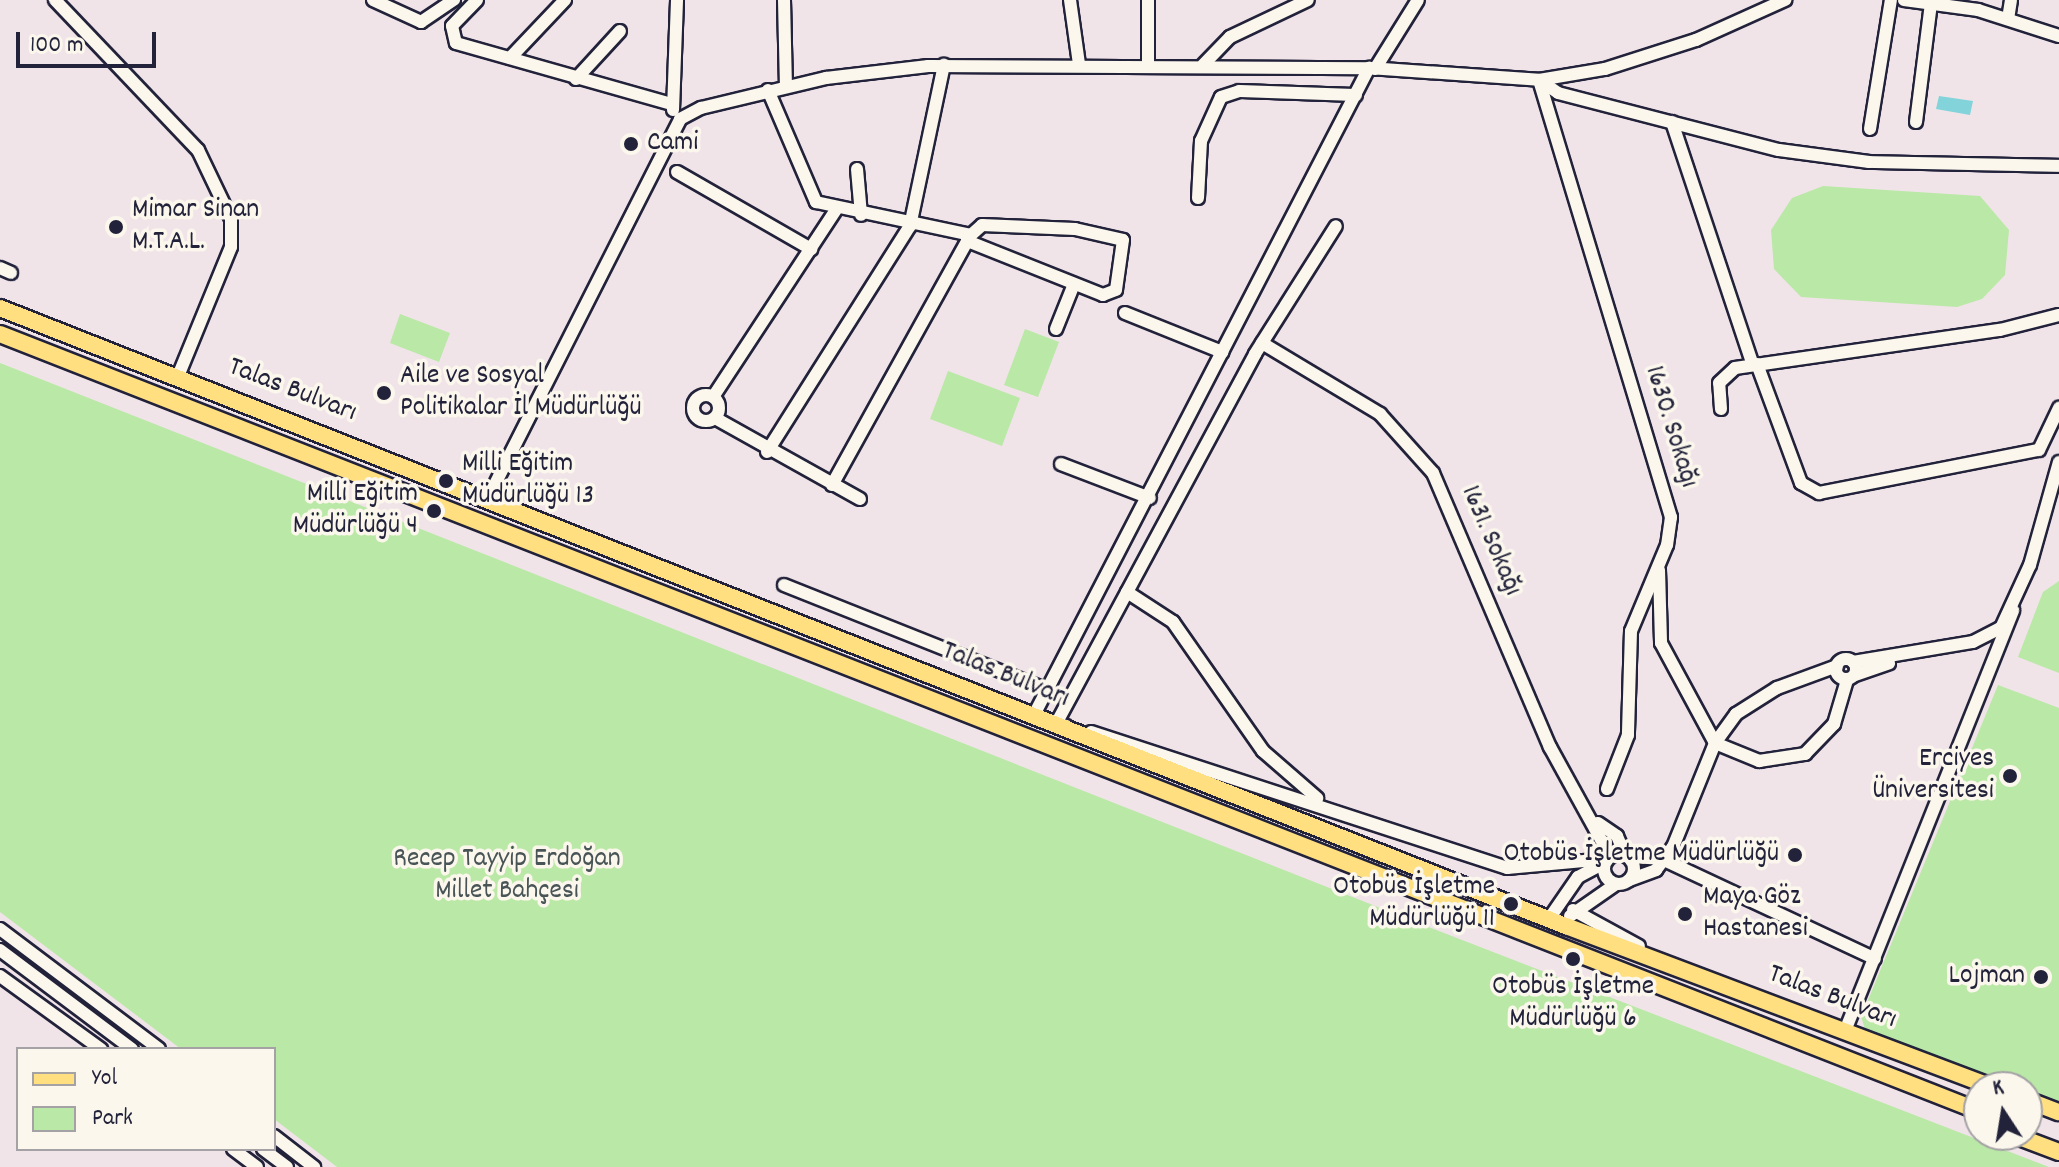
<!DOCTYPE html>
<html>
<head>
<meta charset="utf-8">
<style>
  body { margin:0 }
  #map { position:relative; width:2059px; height:1167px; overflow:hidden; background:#f0e4e9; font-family:Dekko,sans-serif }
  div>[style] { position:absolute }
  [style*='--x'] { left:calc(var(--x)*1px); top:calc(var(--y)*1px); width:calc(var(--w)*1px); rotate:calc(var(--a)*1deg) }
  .green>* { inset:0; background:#bae8a6 }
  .water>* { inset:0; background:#82d4da }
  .roads { filter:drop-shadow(2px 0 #22223b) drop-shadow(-2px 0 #22223b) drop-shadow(0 2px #22223b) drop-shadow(0 -2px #22223b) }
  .minor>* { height:12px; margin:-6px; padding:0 6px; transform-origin:6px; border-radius:6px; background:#fbf7ec }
  .minor>.ring { margin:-6px; padding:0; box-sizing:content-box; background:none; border:12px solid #fbf7ec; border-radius:50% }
  .major>* { height:16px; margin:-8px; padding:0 8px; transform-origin:8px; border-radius:8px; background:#ffdf80 }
  .dots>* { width:22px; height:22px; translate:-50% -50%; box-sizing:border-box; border:4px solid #fbf7ec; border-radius:50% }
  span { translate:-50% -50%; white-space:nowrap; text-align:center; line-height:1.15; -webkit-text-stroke:7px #fbf7ec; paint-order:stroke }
  .poi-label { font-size:28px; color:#22223b }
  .left { translate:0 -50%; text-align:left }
  .right { translate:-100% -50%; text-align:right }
  .street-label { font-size:28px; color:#22223b }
  .park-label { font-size:28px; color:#485456 }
  .legend { position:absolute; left:16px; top:1047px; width:260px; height:104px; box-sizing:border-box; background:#fbf7ec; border:2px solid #a4a2a5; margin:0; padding:10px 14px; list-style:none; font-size:24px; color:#22223b }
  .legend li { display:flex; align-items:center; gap:16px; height:40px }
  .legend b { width:40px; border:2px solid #a4a2a5 }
  .north { position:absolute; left:1963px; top:1071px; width:80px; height:80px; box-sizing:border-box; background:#fbf7ec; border:2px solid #a4a2a5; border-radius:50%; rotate:348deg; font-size:22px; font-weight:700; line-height:32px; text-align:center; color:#22223b }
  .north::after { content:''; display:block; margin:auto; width:28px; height:36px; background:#22223b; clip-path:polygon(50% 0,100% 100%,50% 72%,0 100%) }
  .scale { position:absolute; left:16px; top:32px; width:140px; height:36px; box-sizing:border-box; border:4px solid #22223b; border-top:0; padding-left:10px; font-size:24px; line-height:28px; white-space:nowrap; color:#22223b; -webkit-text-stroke:6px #fbf7ec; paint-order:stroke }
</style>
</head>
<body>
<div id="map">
  <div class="green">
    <div style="clip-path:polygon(1823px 186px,1980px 196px,2009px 230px,2005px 275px,1982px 299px,1957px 307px,1801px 297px,1774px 269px,1771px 230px,1792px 198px)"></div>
    <div style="clip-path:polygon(400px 314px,450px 333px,439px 362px,390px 343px)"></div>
    <div style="clip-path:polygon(1025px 329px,1059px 342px,1038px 397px,1004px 385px)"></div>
    <div style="clip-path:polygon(0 363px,1426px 926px,2049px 1167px,337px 1167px,274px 1119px,274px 1049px,181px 1049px,0 912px)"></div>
    <div style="clip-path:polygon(948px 371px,1020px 398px,1002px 446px,930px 419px)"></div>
    <div style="clip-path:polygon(2059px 581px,2059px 673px,2018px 657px,2043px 592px)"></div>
    <div style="clip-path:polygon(1998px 685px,2059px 708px,2059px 1102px,1865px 1029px,1861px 1017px)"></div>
  </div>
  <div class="water">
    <div style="clip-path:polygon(1939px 96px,1973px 101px,1970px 115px,1936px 109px)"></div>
  </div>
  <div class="roads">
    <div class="minor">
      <div style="--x:55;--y:0;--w:207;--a:46.4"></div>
      <div style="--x:198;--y:150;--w:76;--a:64.4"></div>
      <div style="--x:231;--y:219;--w:28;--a:90"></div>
      <div style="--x:231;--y:247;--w:139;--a:112.3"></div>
      <div style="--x:373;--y:0;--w:53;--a:24.6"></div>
      <div style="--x:421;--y:22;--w:40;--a:-34"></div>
      <div style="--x:477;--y:0;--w:36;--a:134"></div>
      <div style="--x:452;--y:26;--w:17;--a:77"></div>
      <div style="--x:456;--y:43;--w:223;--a:15.8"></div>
      <div style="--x:784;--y:0;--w:87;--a:88.7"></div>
      <div style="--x:1070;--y:0;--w:65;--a:82"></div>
      <div style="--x:1904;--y:0;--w:75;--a:7.7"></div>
      <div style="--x:1978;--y:10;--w:85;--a:17.8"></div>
      <div style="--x:2008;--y:19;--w:19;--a:-81"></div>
      <div style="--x:510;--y:58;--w:80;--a:-46.5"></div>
      <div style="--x:1148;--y:65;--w:65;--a:-90"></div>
      <div style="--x:1203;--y:65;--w:39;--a:-46"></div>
      <div style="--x:1230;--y:37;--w:86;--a:-25.4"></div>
      <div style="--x:1375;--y:69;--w:81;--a:-58.1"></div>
      <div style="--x:576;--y:79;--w:65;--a:-47.5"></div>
      <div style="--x:1539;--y:80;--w:457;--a:73.2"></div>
      <div style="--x:1671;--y:517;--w:28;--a:98"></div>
      <div style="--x:1667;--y:545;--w:93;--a:112.7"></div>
      <div style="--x:1631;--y:631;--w:104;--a:91.7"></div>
      <div style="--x:1628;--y:735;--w:58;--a:111.3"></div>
      <div style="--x:1539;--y:80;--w:23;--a:34"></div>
      <div style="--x:1558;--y:93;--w:228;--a:14.5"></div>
      <div style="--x:1779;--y:150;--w:91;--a:7.6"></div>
      <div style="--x:1869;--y:162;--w:190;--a:1.2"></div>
      <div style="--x:768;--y:90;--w:122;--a:66.8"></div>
      <div style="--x:816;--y:202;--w:158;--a:12"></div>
      <div style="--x:673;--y:110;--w:110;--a:-87.9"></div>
      <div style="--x:1672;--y:122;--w:256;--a:71.6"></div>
      <div style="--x:1916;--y:122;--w:119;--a:-82.8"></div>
      <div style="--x:1870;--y:129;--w:131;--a:-80.8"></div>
      <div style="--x:857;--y:169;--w:46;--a:85"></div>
      <div style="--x:677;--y:172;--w:155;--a:29.9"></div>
      <div style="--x:1198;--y:198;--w:57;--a:-87"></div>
      <div style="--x:1201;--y:141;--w:48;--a:-65.6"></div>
      <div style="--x:1221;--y:97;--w:19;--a:-18"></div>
      <div style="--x:1239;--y:91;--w:117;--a:2"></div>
      <div style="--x:0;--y:268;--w:12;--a:24"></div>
      <div style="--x:1125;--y:313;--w:105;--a:21.9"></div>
      <div style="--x:1056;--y:329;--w:48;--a:-68.2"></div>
      <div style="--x:1262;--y:343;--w:138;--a:31"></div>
      <div style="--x:1380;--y:414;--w:79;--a:48.1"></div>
      <div style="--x:1433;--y:473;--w:298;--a:66.9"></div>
      <div style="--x:1550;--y:747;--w:124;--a:61.2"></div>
      <div style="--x:1757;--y:364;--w:127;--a:69.7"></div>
      <div style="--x:1801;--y:483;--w:21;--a:29"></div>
      <div style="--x:1819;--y:493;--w:224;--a:-11.1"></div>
      <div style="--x:2039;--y:450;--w:47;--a:-64.5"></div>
      <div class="ring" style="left:693px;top:395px;width:14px;height:14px"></div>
      <div style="--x:713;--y:397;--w:224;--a:-56.7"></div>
      <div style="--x:1721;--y:409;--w:26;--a:-94"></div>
      <div style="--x:1719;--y:383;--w:22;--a:-43"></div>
      <div style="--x:1735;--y:368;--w:268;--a:-8.2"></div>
      <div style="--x:2000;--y:330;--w:61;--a:-14.3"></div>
      <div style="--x:715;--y:418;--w:166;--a:29.2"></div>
      <div style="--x:767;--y:452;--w:267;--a:-57.7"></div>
      <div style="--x:910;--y:226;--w:165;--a:-78.1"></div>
      <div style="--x:1061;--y:464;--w:95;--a:20.9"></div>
      <div style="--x:832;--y:485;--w:279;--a:-61"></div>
      <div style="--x:967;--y:241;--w:7;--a:-56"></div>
      <div style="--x:971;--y:235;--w:15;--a:-42"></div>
      <div style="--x:982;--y:225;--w:93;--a:2.5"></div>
      <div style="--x:1075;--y:229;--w:49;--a:12.9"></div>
      <div style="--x:1123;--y:240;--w:50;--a:98"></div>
      <div style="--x:1116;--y:290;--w:14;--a:159"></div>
      <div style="--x:1103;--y:295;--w:146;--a:-158.3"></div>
      <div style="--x:488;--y:498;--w:425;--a:-63.1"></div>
      <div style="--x:680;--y:119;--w:24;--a:-28"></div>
      <div style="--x:701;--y:108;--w:129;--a:-13.5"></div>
      <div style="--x:826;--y:78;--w:103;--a:-6.7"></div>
      <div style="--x:928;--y:66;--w:441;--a:0.3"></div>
      <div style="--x:1369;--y:68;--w:170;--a:4"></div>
      <div style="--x:1539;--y:80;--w:67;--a:-9.5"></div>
      <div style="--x:1605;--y:69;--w:96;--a:-17.7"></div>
      <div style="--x:1696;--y:40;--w:98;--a:-24.2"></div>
      <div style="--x:1659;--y:570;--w:73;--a:88.4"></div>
      <div style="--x:1661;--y:643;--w:114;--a:61.6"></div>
      <div style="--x:1715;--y:743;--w:48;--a:22.2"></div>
      <div style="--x:1759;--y:761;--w:47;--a:-8.7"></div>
      <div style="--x:1805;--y:754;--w:42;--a:-46"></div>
      <div style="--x:1834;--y:724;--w:46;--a:-73.5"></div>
      <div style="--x:784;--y:585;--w:284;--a:21.7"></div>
      <div style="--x:1127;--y:592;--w:55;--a:33.1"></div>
      <div style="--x:1173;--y:622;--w:157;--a:55.1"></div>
      <div style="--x:1263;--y:751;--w:72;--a:41"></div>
      <div class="ring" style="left:1836px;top:659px;width:8px;height:8px"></div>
      <div style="--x:1853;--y:662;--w:122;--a:-9.5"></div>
      <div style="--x:1973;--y:642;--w:31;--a:-27"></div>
      <div style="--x:2001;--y:628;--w:69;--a:-65.3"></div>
      <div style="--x:2030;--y:565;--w:107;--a:-74.3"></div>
      <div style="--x:1855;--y:675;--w:36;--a:-19"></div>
      <div style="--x:1034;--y:715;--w:729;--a:-62.63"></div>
      <div style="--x:1066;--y:726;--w:10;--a:-169"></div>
      <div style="--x:1056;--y:724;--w:420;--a:-61.7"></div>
      <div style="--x:1255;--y:354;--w:151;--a:-57.7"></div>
      <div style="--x:1091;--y:732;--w:438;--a:18.1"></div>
      <div style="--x:1507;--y:868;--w:99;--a:-5.2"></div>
      <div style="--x:1598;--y:823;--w:23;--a:34"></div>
      <div style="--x:1617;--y:836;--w:21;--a:67"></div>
      <div class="ring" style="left:1604px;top:854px;width:18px;height:18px"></div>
      <div style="--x:1629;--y:857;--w:33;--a:3"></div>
      <div style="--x:1662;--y:859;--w:235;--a:25.1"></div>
      <div style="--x:1629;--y:880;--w:29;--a:-20"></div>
      <div style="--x:1656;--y:870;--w:29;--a:-54"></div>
      <div style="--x:1673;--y:847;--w:112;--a:-68"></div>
      <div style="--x:1715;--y:743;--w:36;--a:-54"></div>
      <div style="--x:1736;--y:714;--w:49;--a:-32.4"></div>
      <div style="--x:1777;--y:688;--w:64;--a:-20.1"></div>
      <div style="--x:1573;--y:910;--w:75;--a:28.6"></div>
      <div style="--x:1570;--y:916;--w:56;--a:-34.8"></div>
      <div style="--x:1549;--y:919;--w:51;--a:-55.4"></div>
      <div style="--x:1578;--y:877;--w:26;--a:-28"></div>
      <div style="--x:0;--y:929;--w:199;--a:37"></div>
      <div style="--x:0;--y:950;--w:165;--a:36.9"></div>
      <div style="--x:0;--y:976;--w:125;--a:35.9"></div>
      <div style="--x:1845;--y:1031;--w:453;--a:-68.2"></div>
      <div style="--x:274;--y:1136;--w:51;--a:37.8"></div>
      <div style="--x:233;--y:1149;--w:30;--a:37"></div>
      <div style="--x:263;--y:1149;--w:30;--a:37"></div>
    </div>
    <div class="major">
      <div style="--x:0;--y:308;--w:1684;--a:21.54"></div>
      <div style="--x:1566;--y:926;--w:456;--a:20.7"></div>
      <div style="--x:0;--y:334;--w:2126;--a:21.44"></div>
      <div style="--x:2027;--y:1100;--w:34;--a:21"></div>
      <div style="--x:2014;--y:1135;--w:48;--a:20.7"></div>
    </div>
  </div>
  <div class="dots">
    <div style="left:631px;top:144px;background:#22223b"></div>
    <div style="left:116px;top:227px;background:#22223b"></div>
    <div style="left:384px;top:393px;background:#22223b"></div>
    <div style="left:446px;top:481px;background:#22223b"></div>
    <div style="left:434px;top:511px;background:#22223b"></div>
    <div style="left:2010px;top:776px;background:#22223b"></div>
    <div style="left:1795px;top:855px;background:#22223b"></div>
    <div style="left:1511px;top:904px;background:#22223b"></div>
    <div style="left:1685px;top:914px;background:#22223b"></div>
    <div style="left:1573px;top:959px;background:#22223b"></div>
    <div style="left:2041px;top:977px;background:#22223b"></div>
  </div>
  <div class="poi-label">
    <span class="left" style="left:647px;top:144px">Cami</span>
    <span class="left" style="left:132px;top:227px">Mimar Sinan<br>M.T.A.L.</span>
    <span class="left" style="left:400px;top:393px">Aile ve Sosyal<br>Politikalar İl Müdürlüğü</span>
    <span class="left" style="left:462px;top:481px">Milli Eğitim<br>Müdürlüğü 13</span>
    <span class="right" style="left:418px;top:511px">Milli Eğitim<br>Müdürlüğü 4</span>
    <span class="right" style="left:1994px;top:776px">Erciyes<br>Üniversitesi</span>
    <span class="right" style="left:1779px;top:855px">Otobüs İşletme Müdürlüğü</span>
    <span class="right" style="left:1495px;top:904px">Otobüs İşletme<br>Müdürlüğü 11</span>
    <span class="left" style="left:1703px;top:914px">Maya Göz<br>Hastanesi</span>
    <span class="right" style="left:2025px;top:977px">Lojman</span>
    <span style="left:1573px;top:1004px">Otobüs İşletme<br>Müdürlüğü 6</span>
  </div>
  <div class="street-label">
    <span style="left:292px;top:391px;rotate:21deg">Talas Bulvarı</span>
    <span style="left:1670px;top:427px;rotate:73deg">1630. Sokağı</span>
    <span style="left:1490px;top:541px;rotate:67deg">1631. Sokağı</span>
    <span style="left:1005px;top:676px;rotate:22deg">Talas Bulvarı</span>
    <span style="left:1832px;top:998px;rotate:21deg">Talas Bulvarı</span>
  </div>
  <div class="park-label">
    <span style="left:507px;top:876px">Recep Tayyip Erdoğan<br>Millet Bahçesi</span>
  </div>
  <ul class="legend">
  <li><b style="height:10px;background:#ffdf80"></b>Yol</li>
  <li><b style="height:22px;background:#bae8a6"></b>Park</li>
  </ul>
  <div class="north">K</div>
  <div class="scale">100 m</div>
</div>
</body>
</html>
